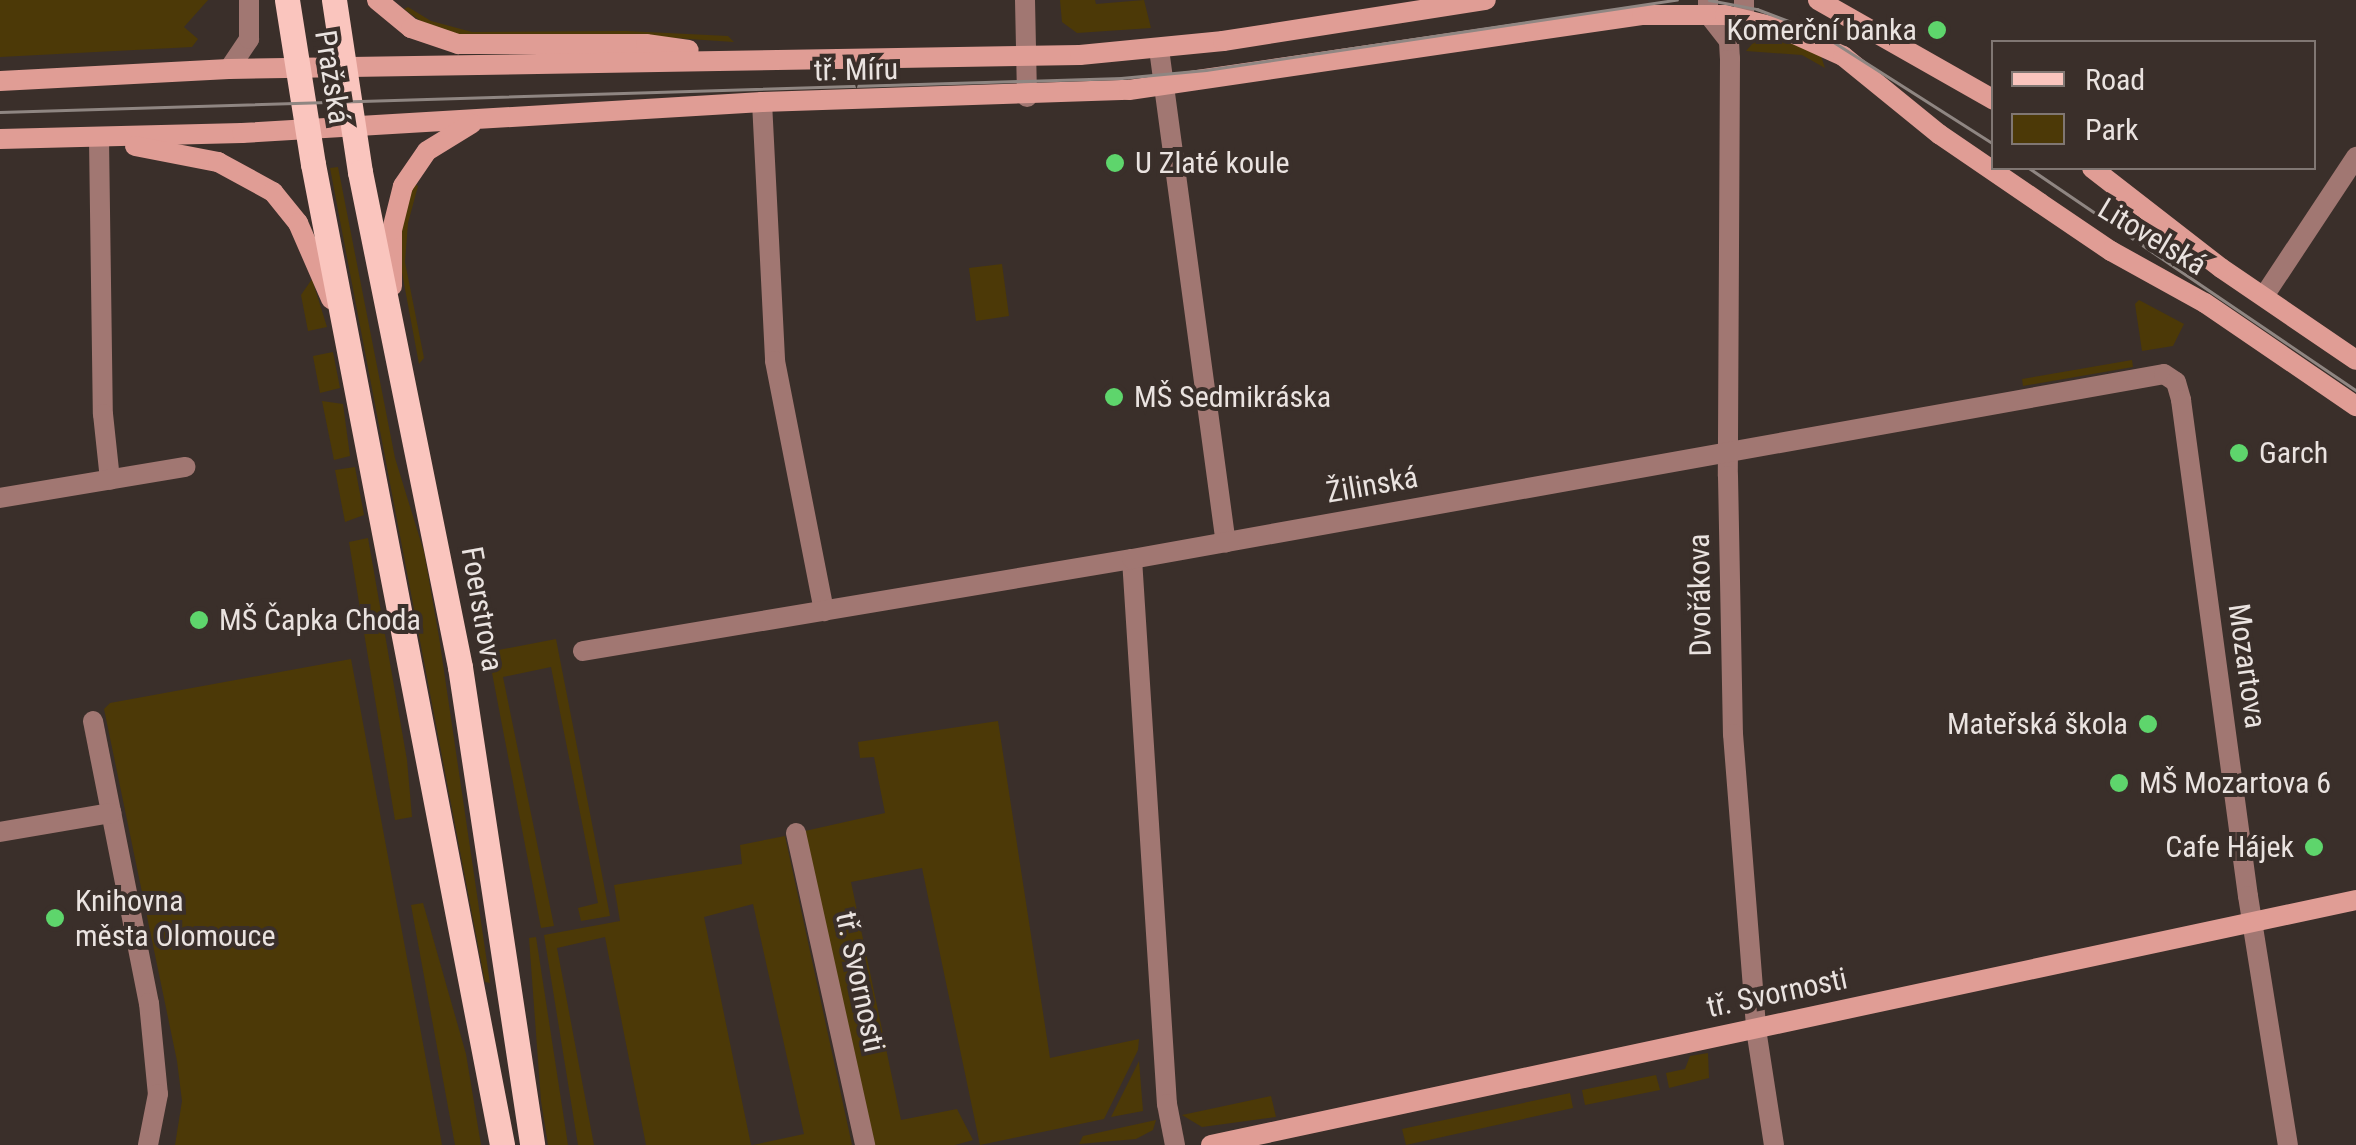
<!DOCTYPE html>
<html>
<head>
<meta charset="utf-8">
<style>
  body { margin:0 }
  #map { position:relative; width:2356px; height:1145px; overflow:hidden; background:#3a2f2a; font-family:"Roboto Condensed",sans-serif }
  div>[style] { position:absolute }
  [style*='--x'] { left:calc(var(--x)*1px); top:calc(var(--y)*1px); width:calc(var(--w)*1px); rotate:calc(var(--a)*1deg) }
  .green>* { inset:0; background:#4c3907 }
  .street>* { height:20px; margin:-10px; padding:0 10px; transform-origin:10px; border-radius:10px; background:#a17772 }
  .secondary>* { height:20px; margin:-10px; padding:0 10px; transform-origin:10px; border-radius:10px; background:#e09d95 }
  .primary>* { height:25px; margin:-12.5px; padding:0 12.5px; transform-origin:12.5px; border-radius:12.5px; background:#fac5be }
  .tram>* { height:2.5px; margin:-1.25px; padding:0 1.25px; transform-origin:1.25px; border-radius:1.25px; background:#8f8682 }
  .dots>* { width:28px; height:28px; translate:-50% -50%; box-sizing:border-box; border:5px solid #3a2f2a; border-radius:50% }
  span { translate:-50% -50%; white-space:nowrap; text-align:center; line-height:1.15; -webkit-text-stroke:8px #3a2f2a; paint-order:stroke }
  .poi-label { font-size:30px; color:#eae3e0 }
  .right { translate:-100% -50%; text-align:right }
  .left { translate:0 -50%; text-align:left }
  .street-label { font-size:30px; color:#eae3e0 }
  .legend { position:absolute; left:1991px; top:40px; width:325px; height:130px; box-sizing:border-box; background:#3a2f2a; border:2px solid #807773; margin:0; padding:12px 18px; list-style:none; font-size:30px; color:#eae3e0 }
  .legend li { display:flex; align-items:center; gap:20px; height:50px }
  .legend b { width:50px; border:2px solid #807773 }
</style>
</head>
<body>
<div id="map">
  <div class="green">
    <div style="clip-path:polygon(0 0,208px 0,184px 27px,198px 39px,192px 47px,0 57px)"></div>
    <div style="clip-path:polygon(1060px 0,1095px 0,1096px 4px,1144px 0,1151px 28px,1077px 33px,1062px 22px)"></div>
    <div style="clip-path:polygon(408px 7px,431px 21px,472px 32px,626px 31px,728px 36px,734px 42px,659px 37px,471px 38px,426px 25px,404px 9px)"></div>
    <div style="clip-path:polygon(1759px 36px,1774px 36px,1821px 56px,1825px 68px,1802px 55px,1746px 51px)"></div>
    <div style="clip-path:polygon(338px 167px,395px 458px,424px 552px,439px 637px,490px 983px,485px 982px,330px 168px)"></div>
    <div style="clip-path:polygon(414px 183px,418px 186px,408px 223px,405px 262px,424px 358px,419px 364px,400px 262px,402px 224px)"></div>
    <div style="clip-path:polygon(1002px 264px,1009px 316px,976px 321px,969px 268px)"></div>
    <div style="clip-path:polygon(312px 279px,327px 327px,308px 331px,301px 295px)"></div>
    <div style="clip-path:polygon(2139px 300px,2184px 324px,2173px 346px,2142px 351px,2135px 304px)"></div>
    <div style="clip-path:polygon(333px 352px,340px 388px,320px 393px,313px 356px)"></div>
    <div style="clip-path:polygon(2132px 360px,2133px 367px,2023px 386px,2022px 379px)"></div>
    <div style="clip-path:polygon(322px 401px,343px 404px,350px 456px,334px 460px)"></div>
    <div style="clip-path:polygon(355px 467px,364px 515px,345px 522px,335px 470px)"></div>
    <div style="clip-path:polygon(368px 538px,407px 760px,412px 817px,395px 820px,349px 542px)"></div>
    <div style="clip-path:polygon(556px 639px,610px 916px,581px 921px,578px 908px,598px 903px,551px 667px,503px 677px,554px 926px,541px 928px,488px 652px)"></div>
    <div style="clip-path:polygon(351px 659px,442px 1145px,175px 1145px,182px 1101px,177px 1061px,104px 709px,110px 703px)"></div>
    <div style="clip-path:polygon(998px 721px,1050px 1058px,1139px 1039px,1138px 1050px,1104px 1119px,980px 1145px,922px 868px,851px 882px,901px 1120px,957px 1109px,973px 1140px,955px 1145px,875px 1145px,805px 831px,885px 813px,874px 757px,860px 758px,858px 742px)"></div>
    <div style="clip-path:polygon(785px 836px,852px 1145px,753px 1145px,804px 1134px,753px 904px,704px 917px,751px 1145px,646px 1145px,605px 937px,557px 948px,594px 1145px,578px 1145px,544px 935px,620px 921px,614px 885px,742px 864px,740px 845px)"></div>
    <div style="clip-path:polygon(423px 903px,466px 1054px,481px 1145px,455px 1145px,411px 905px)"></div>
    <div style="clip-path:polygon(536px 937px,568px 1145px,548px 1145px,541px 1101px,529px 938px)"></div>
    <div style="clip-path:polygon(1708px 1053px,1709px 1078px,1669px 1088px,1666px 1073px,1685px 1069px,1690px 1056px)"></div>
    <div style="clip-path:polygon(1139px 1061px,1143px 1111px,1111px 1117px)"></div>
    <div style="clip-path:polygon(1656px 1075px,1660px 1090px,1585px 1105px,1582px 1090px)"></div>
    <div style="clip-path:polygon(1570px 1093px,1573px 1108px,1406px 1145px,1402px 1129px)"></div>
    <div style="clip-path:polygon(1271px 1096px,1276px 1117px,1202px 1127px,1182px 1115px)"></div>
    <div style="clip-path:polygon(1156px 1120px,1153px 1130px,1136px 1139px,1079px 1144px,1083px 1136px)"></div>
  </div>
  <div class="street">
    <div style="--x:1025;--y:0;--w:97;--a:88.8"></div>
    <div style="--x:1708;--y:0;--w:14;--a:90"></div>
    <div style="--x:1708;--y:14;--w:34;--a:52"></div>
    <div style="--x:1729;--y:41;--w:17;--a:87"></div>
    <div style="--x:1730;--y:58;--w:418;--a:90.3"></div>
    <div style="--x:1728;--y:476;--w:258;--a:88.9"></div>
    <div style="--x:1733;--y:734;--w:296;--a:85.5"></div>
    <div style="--x:1756;--y:1029;--w:117;--a:81.2"></div>
    <div style="--x:1729;--y:41;--w:27;--a:-56"></div>
    <div style="--x:1744;--y:19;--w:19;--a:-90"></div>
    <div style="--x:1159;--y:49;--w:498;--a:82.3"></div>
    <div style="--x:229;--y:69;--w:36;--a:-56"></div>
    <div style="--x:249;--y:39;--w:39;--a:-90"></div>
    <div style="--x:762;--y:102;--w:259;--a:87.1"></div>
    <div style="--x:775;--y:361;--w:255;--a:78.9"></div>
    <div style="--x:99;--y:139;--w:275;--a:89.2"></div>
    <div style="--x:103;--y:414;--w:66;--a:83.9"></div>
    <div style="--x:2264;--y:296;--w:167;--a:-56.5"></div>
    <div style="--x:0;--y:498;--w:188;--a:-9.5"></div>
    <div style="--x:1132;--y:559;--w:546;--a:86.33"></div>
    <div style="--x:1167;--y:1104;--w:42;--a:79"></div>
    <div style="--x:583;--y:651;--w:557;--a:-9.51"></div>
    <div style="--x:1132;--y:559;--w:1048;--a:-10.16"></div>
    <div style="--x:2164;--y:374;--w:14;--a:34"></div>
    <div style="--x:2176;--y:382;--w:19;--a:74"></div>
    <div style="--x:2181;--y:400;--w:501;--a:82.31"></div>
    <div style="--x:2248;--y:896;--w:252;--a:80.9"></div>
    <div style="--x:93;--y:721;--w:288;--a:78.8"></div>
    <div style="--x:149;--y:1003;--w:91;--a:84.4"></div>
    <div style="--x:158;--y:1094;--w:52;--a:101.1"></div>
    <div style="--x:0;--y:832;--w:113;--a:-9.7"></div>
    <div style="--x:796;--y:833;--w:320;--a:77.5"></div>
  </div>
  <div class="secondary">
    <div style="--x:377;--y:0;--w:44;--a:39.5"></div>
    <div style="--x:411;--y:28;--w:50;--a:18.8"></div>
    <div style="--x:458;--y:44;--w:188;--a:0"></div>
    <div style="--x:646;--y:44;--w:43;--a:7.9"></div>
    <div style="--x:1818;--y:0;--w:202;--a:29.6"></div>
    <div style="--x:0;--y:81;--w:229;--a:-3"></div>
    <div style="--x:229;--y:69;--w:851;--a:-0.94"></div>
    <div style="--x:1080;--y:55;--w:144;--a:-5.6"></div>
    <div style="--x:1223;--y:41;--w:266;--a:-8.9"></div>
    <div style="--x:0;--y:139;--w:242;--a:-1.4"></div>
    <div style="--x:242;--y:133;--w:521;--a:-3.41"></div>
    <div style="--x:762;--y:102;--w:367;--a:-1.9"></div>
    <div style="--x:1129;--y:90;--w:518;--a:-8.32"></div>
    <div style="--x:1642;--y:15;--w:83;--a:0"></div>
    <div style="--x:1725;--y:15;--w:60;--a:13.6"></div>
    <div style="--x:1783;--y:29;--w:66;--a:24.2"></div>
    <div style="--x:1843;--y:56;--w:124;--a:39.1"></div>
    <div style="--x:1939;--y:134;--w:122;--a:34.3"></div>
    <div style="--x:2040;--y:203;--w:86;--a:34.1"></div>
    <div style="--x:2111;--y:251;--w:107;--a:29"></div>
    <div style="--x:2205;--y:303;--w:183;--a:34.3"></div>
    <div style="--x:135;--y:146;--w:85;--a:10.9"></div>
    <div style="--x:218;--y:162;--w:63;--a:28.6"></div>
    <div style="--x:273;--y:192;--w:40;--a:51"></div>
    <div style="--x:298;--y:223;--w:83;--a:66.5"></div>
    <div style="--x:2092;--y:168;--w:163;--a:37.8"></div>
    <div style="--x:2221;--y:268;--w:163;--a:34.3"></div>
    <div style="--x:392;--y:286;--w:56;--a:-90"></div>
    <div style="--x:392;--y:230;--w:45;--a:-76"></div>
    <div style="--x:403;--y:186;--w:42;--a:-55.6"></div>
    <div style="--x:427;--y:151;--w:52;--a:-31.5"></div>
    <div style="--x:1211;--y:1145;--w:1171;--a:-12.08"></div>
  </div>
  <div class="primary">
    <div style="--x:287;--y:0;--w:166;--a:81"></div>
    <div style="--x:313;--y:164;--w:999;--a:79.09"></div>
    <div style="--x:334;--y:0;--w:174;--a:81.4"></div>
    <div style="--x:360;--y:172;--w:505;--a:78.58"></div>
    <div style="--x:460;--y:667;--w:483;--a:81.4"></div>
  </div>
  <div class="tram">
    <div style="--x:1709;--y:0;--w:49;--a:10.6"></div>
    <div style="--x:1757;--y:9;--w:65;--a:20.7"></div>
    <div style="--x:1818;--y:32;--w:209;--a:32.5"></div>
    <div style="--x:0;--y:112;--w:1122;--a:-1.74"></div>
    <div style="--x:1121;--y:78;--w:85;--a:-5.4"></div>
    <div style="--x:1206;--y:70;--w:476;--a:-8.5"></div>
    <div style="--x:2029;--y:168;--w:395;--a:34.2"></div>
  </div>
  <div class="dots">
    <div style="left:1937px;top:30px;background:#5ed56c"></div>
    <div style="left:1115px;top:163px;background:#5ed56c"></div>
    <div style="left:1114px;top:397px;background:#5ed56c"></div>
    <div style="left:2239px;top:453px;background:#5ed56c"></div>
    <div style="left:199px;top:620px;background:#5ed56c"></div>
    <div style="left:2148px;top:724px;background:#5ed56c"></div>
    <div style="left:2119px;top:783px;background:#5ed56c"></div>
    <div style="left:2314px;top:847px;background:#5ed56c"></div>
    <div style="left:55px;top:918px;background:#5ed56c"></div>
  </div>
  <div class="poi-label">
    <span class="right" style="left:1917px;top:30px">Komerční banka</span>
    <span class="left" style="left:1135px;top:163px">U Zlaté koule</span>
    <span class="left" style="left:1134px;top:397px">MŠ Sedmikráska</span>
    <span class="left" style="left:2259px;top:453px">Garch</span>
    <span class="left" style="left:219px;top:620px">MŠ Čapka Choda</span>
    <span class="right" style="left:2128px;top:724px">Mateřská škola</span>
    <span class="left" style="left:2139px;top:783px">MŠ Mozartova 6</span>
    <span class="right" style="left:2294px;top:847px">Cafe Hájek</span>
    <span class="left" style="left:75px;top:918px">Knihovna<br>města Olomouce</span>
  </div>
  <div class="street-label">
    <span style="left:856px;top:70px;rotate:-1deg">tř. Míru</span>
    <span style="left:332px;top:77px;rotate:81deg">Pražská</span>
    <span style="left:2152px;top:237px;rotate:31deg">Litovelská</span>
    <span style="left:1372px;top:485px;rotate:-10deg">Žilinská</span>
    <span style="left:1700px;top:595px;rotate:-91deg">Dvořákova</span>
    <span style="left:482px;top:609px;rotate:80deg">Foerstrova</span>
    <span style="left:2247px;top:666px;rotate:82deg">Mozartova</span>
    <span style="left:860px;top:982px;rotate:78deg">tř. Svornosti</span>
    <span style="left:1777px;top:993px;rotate:-12deg">tř. Svornosti</span>
  </div>
  <ul class="legend">
  <li><b style="height:12px;background:#fac5be"></b>Road</li>
  <li><b style="height:28px;background:#4c3907"></b>Park</li>
  </ul>
</div>
</body>
</html>
